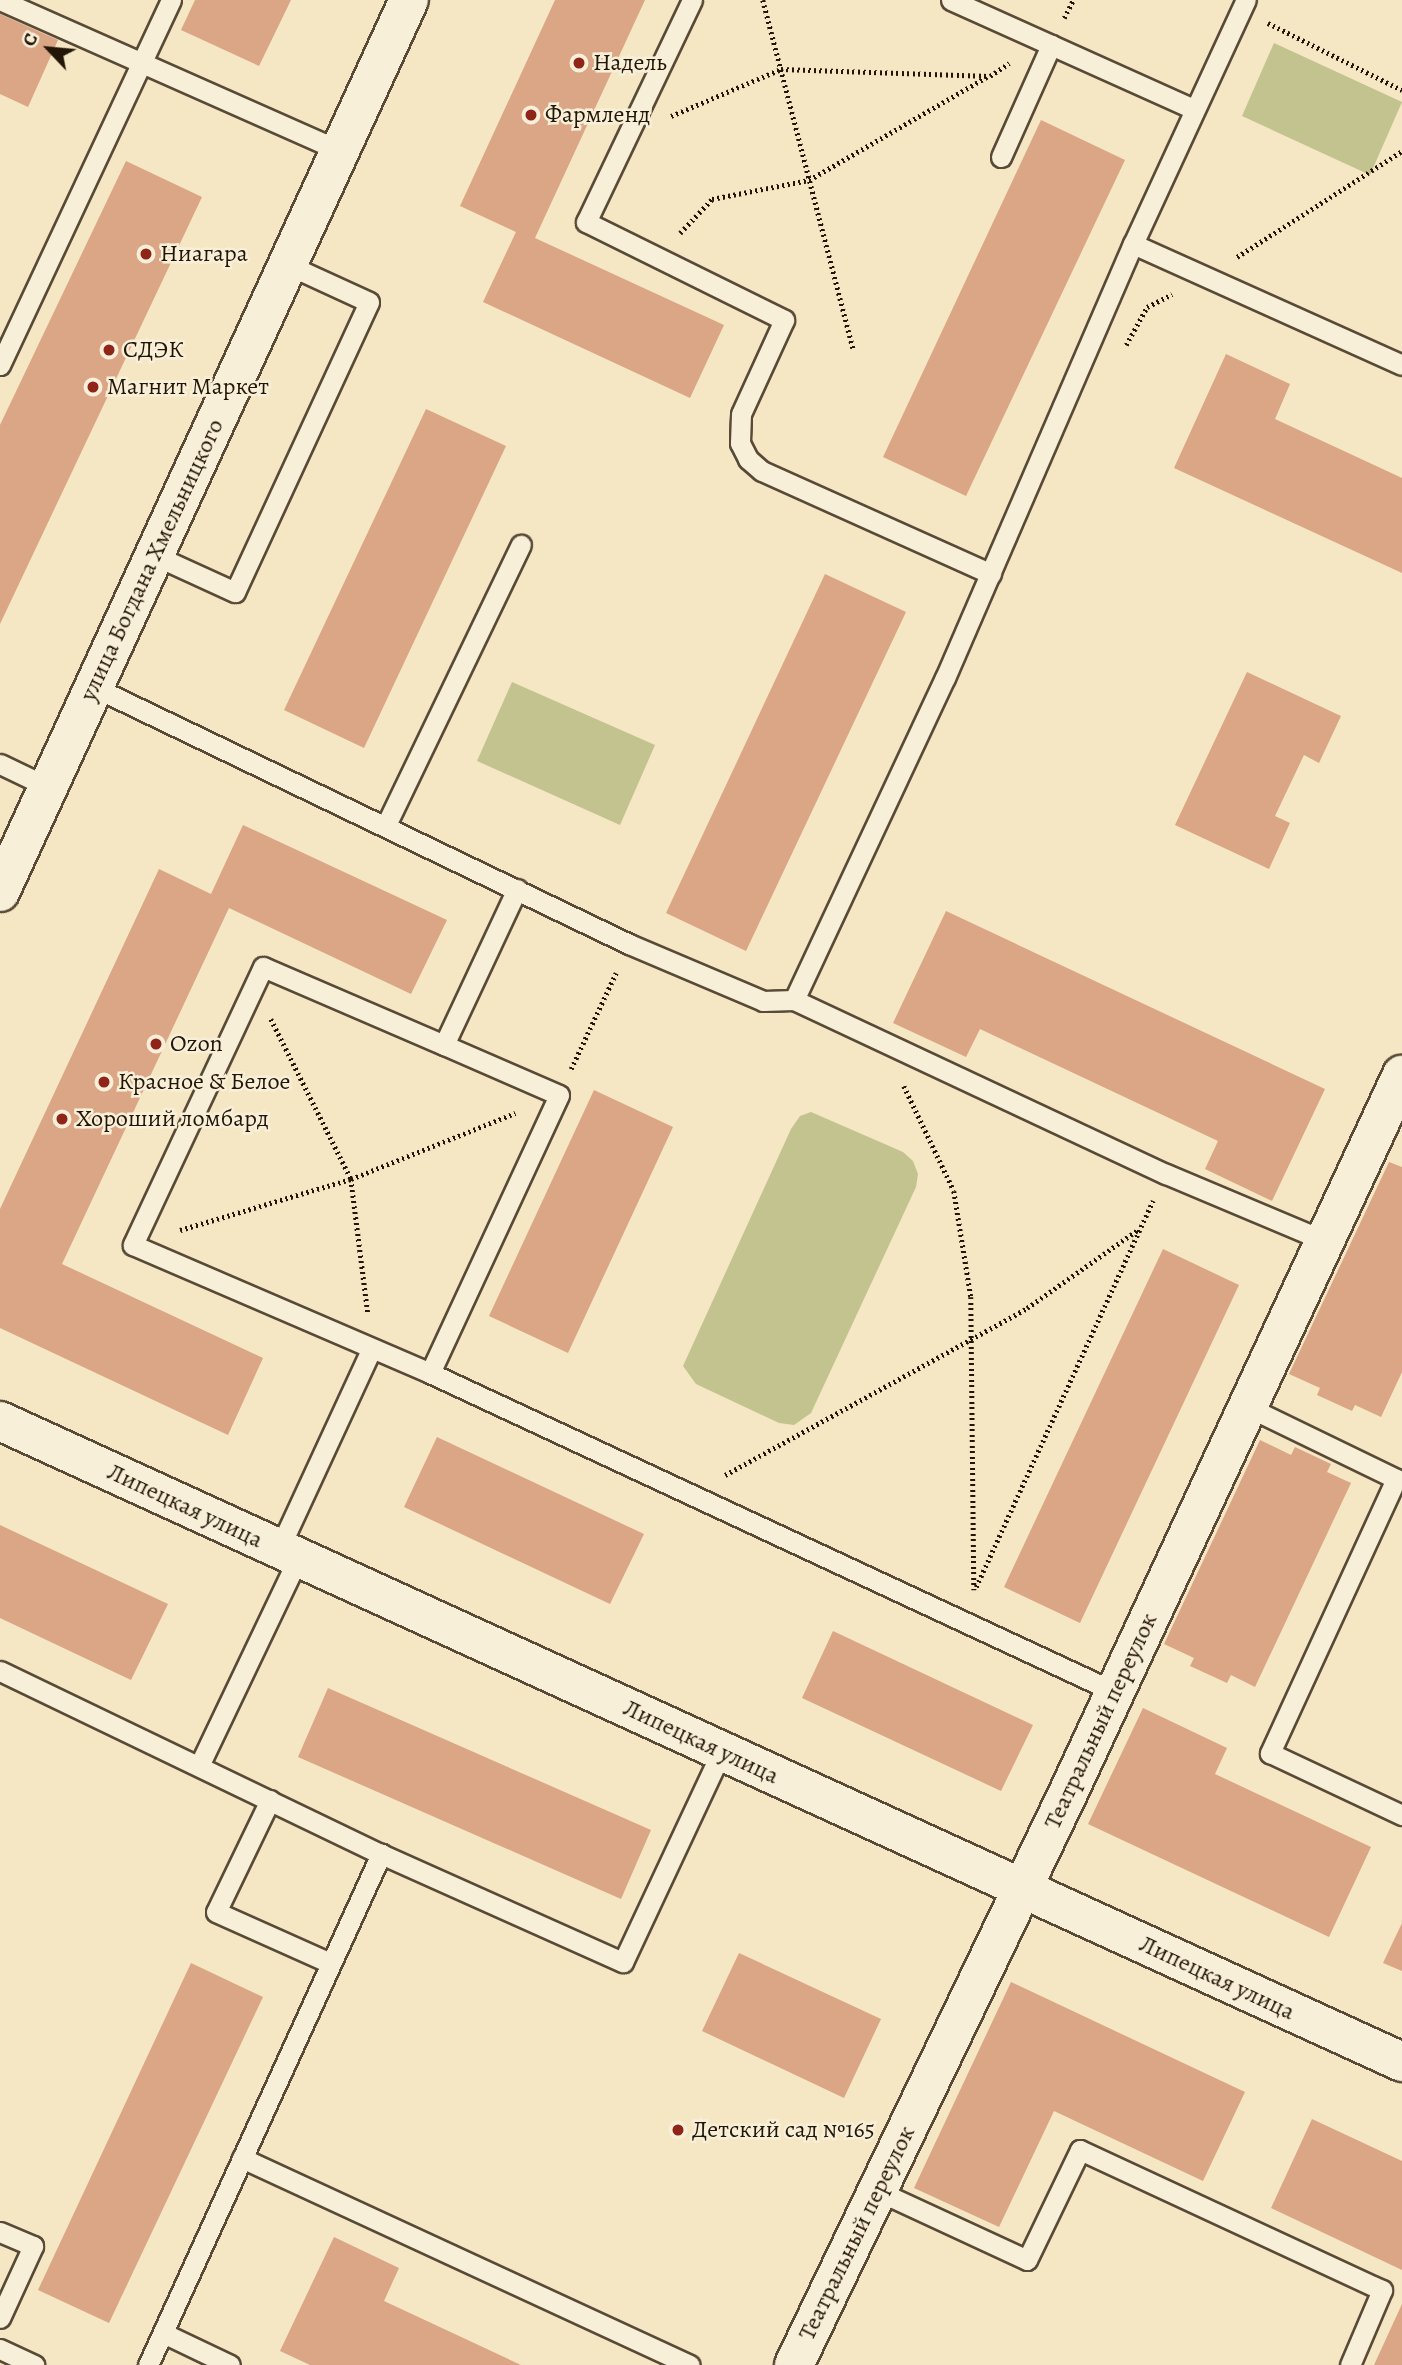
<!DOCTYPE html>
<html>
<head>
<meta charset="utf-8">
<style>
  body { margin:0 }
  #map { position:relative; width:1402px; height:2365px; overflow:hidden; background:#f5e6c4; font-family:Alegreya,serif }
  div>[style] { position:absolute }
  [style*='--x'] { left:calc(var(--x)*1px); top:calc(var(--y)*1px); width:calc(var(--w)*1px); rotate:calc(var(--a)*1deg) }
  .green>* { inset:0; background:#c3c38f }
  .building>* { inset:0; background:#dba685 }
  .path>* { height:4.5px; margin-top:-2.25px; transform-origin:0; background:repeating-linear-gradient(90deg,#241606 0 2px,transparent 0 5.5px) }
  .roads { filter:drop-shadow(2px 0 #584a36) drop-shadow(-2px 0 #584a36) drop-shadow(0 2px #584a36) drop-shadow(0 -2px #584a36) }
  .lane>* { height:19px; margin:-9.5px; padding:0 9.5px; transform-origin:9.5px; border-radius:9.5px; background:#f8efd9 }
  .street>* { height:38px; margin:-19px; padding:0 19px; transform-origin:19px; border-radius:19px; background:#f8efd9 }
  .secondary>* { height:38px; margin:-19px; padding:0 19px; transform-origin:19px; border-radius:19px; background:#f8efd9 }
  .dots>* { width:19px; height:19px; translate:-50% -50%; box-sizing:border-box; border:4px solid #f8efd9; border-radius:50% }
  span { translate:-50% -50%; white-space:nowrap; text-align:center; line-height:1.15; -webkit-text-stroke:5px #f8efd9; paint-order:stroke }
  .poi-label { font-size:24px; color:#241606 }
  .left { translate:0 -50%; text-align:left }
  .street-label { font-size:24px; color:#241606 }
  .north { position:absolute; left:14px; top:14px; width:70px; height:70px; -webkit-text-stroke:5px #f8efd9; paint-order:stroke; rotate:296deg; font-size:19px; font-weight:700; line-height:28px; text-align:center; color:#241606 }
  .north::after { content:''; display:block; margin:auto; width:24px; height:32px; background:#241606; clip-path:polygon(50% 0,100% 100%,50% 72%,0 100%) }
</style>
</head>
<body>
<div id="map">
  <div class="green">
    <div style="clip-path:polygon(1274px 43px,1402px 102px,1370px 175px,1242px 116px)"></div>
    <div style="clip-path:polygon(512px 682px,655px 745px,620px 825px,477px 761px)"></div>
    <div style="clip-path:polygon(811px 1112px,903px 1152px,913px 1161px,918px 1174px,916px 1187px,811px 1413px,794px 1425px,779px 1423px,696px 1384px,683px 1366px,791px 1129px,800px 1116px)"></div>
  </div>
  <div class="building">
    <div style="clip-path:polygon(195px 0,291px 0,259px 66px,181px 30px)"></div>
    <div style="clip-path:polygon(555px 0,645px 0,535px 238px,724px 325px,690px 398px,483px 302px,516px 232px,460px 206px)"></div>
    <div style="clip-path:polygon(0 14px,58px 40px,28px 107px,0 94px)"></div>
    <div style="clip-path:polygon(1041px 120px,1125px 160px,966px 496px,883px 457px)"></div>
    <div style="clip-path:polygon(126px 161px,202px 197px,0 624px,0 425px)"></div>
    <div style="clip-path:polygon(1226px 354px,1290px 384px,1275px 419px,1402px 478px,1402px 573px,1174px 468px)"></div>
    <div style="clip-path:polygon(426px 409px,506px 446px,364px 748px,284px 710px)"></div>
    <div style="clip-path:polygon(825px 574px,906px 612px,746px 951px,666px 913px)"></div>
    <div style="clip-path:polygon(1247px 672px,1341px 716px,1319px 763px,1304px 755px,1275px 816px,1290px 823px,1269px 869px,1175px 825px)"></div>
    <div style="clip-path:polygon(243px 825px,447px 920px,411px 994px,229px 908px,62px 1264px,263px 1358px,228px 1435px,0 1328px,0 1209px,159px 869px,211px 894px)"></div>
    <div style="clip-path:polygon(946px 911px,1325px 1089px,1272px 1201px,1205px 1169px,1218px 1141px,980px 1029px,966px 1057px,893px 1023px)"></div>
    <div style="clip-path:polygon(594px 1090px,673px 1127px,568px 1353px,489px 1316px)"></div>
    <div style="clip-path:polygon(1389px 1162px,1402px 1167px,1402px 1372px,1381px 1417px,1355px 1405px,1352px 1411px,1317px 1395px,1320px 1388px,1289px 1374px)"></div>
    <div style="clip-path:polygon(1163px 1249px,1239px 1285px,1080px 1623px,1004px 1587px)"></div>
    <div style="clip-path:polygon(437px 1437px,644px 1534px,610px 1604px,404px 1507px)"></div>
    <div style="clip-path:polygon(1260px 1440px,1291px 1455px,1295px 1447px,1331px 1464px,1327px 1472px,1351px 1483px,1255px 1687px,1231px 1675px,1227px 1683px,1190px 1666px,1194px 1658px,1164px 1644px)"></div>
    <div style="clip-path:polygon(0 1525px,168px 1604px,131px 1680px,0 1618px)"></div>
    <div style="clip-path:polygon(833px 1631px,1033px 1725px,1001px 1791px,802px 1698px)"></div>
    <div style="clip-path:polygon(328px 1688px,651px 1830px,621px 1899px,298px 1757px)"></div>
    <div style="clip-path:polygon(1143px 1708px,1227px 1748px,1215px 1774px,1371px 1847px,1329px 1937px,1088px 1824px)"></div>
    <div style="clip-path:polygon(1402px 1923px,1402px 1971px,1383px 1963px)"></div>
    <div style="clip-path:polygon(739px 1953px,881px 2019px,844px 2098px,702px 2031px)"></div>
    <div style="clip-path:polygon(191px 1963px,263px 1997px,109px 2323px,38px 2290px)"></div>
    <div style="clip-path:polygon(1011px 1982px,1245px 2092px,1203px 2181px,1054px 2111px,999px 2227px,914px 2188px)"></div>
    <div style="clip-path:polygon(1312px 2119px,1402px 2161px,1402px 2270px,1271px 2208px)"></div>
    <div style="clip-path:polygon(334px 2237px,399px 2268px,384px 2301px,521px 2365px,310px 2365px,280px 2351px)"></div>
    <div style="clip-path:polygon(1402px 2304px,1402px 2365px,1374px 2365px)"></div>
  </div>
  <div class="path">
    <div style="--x:763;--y:0;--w:360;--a:75.5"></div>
    <div style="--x:1064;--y:18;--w:20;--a:-63"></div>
    <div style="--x:1268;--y:23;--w:150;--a:26.6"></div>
    <div style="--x:671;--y:116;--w:120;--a:-23.1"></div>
    <div style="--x:781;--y:69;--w:209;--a:1.9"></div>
    <div style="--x:990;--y:76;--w:23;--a:-34"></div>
    <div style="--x:680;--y:233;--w:47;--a:-46.7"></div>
    <div style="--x:712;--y:199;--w:99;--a:-11.1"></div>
    <div style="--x:809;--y:180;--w:206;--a:-30.1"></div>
    <div style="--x:1237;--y:257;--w:196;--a:-32.7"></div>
    <div style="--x:1126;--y:345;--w:43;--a:-61.1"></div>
    <div style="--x:1147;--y:307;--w:28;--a:-27"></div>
    <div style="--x:271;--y:1019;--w:179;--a:63.4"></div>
    <div style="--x:351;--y:1179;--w:135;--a:82.8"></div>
    <div style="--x:571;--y:1069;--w:106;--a:-64.9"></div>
    <div style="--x:904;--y:1086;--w:116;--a:64.5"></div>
    <div style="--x:954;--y:1191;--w:107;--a:80.9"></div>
    <div style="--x:971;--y:1297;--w:293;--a:89.4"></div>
    <div style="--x:180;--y:1230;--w:178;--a:-16.6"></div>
    <div style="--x:351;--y:1179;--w:177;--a:-21.9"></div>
    <div style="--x:725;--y:1475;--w:345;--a:-28.9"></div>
    <div style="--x:1027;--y:1308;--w:137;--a:-35.2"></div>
    <div style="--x:976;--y:1587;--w:425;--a:-65.4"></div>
  </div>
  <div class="roads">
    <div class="lane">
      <div style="--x:0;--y:0;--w:372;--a:23.9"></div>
      <div style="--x:692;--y:0;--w:246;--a:115.5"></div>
      <div style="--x:586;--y:222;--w:221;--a:26.3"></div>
      <div style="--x:784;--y:320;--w:103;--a:114.6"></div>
      <div style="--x:741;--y:414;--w:29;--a:92"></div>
      <div style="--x:740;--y:443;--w:18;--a:63"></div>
      <div style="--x:748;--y:459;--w:18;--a:41"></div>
      <div style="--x:762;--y:471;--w:251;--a:24.2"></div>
      <div style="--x:951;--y:0;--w:265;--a:24.2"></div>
      <div style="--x:1001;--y:157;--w:123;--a:-65.9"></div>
      <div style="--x:1133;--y:244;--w:295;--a:24.2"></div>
      <div style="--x:0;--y:365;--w:403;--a:-64.9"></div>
      <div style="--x:154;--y:555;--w:89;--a:24.6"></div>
      <div style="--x:235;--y:592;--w:319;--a:-65.2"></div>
      <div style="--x:369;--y:302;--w:89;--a:-155.4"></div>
      <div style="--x:94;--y:687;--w:594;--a:25.66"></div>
      <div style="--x:629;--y:944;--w:146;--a:23"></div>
      <div style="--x:763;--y:1001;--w:31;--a:-2"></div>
      <div style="--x:794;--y:1000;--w:411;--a:25.1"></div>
      <div style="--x:1166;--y:1174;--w:173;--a:22.8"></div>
      <div style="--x:0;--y:764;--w:53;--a:25.6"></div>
      <div style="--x:386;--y:825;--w:311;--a:-64.3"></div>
      <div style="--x:517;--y:889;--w:172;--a:115.1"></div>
      <div style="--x:444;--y:1045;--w:197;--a:-156.7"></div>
      <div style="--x:263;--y:967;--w:307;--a:115.1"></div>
      <div style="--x:133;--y:1245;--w:323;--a:23.3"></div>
      <div style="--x:430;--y:1373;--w:756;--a:24.97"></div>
      <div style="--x:794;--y:1000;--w:356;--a:-64.9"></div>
      <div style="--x:945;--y:678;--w:473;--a:-66.6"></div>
      <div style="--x:1133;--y:244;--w:269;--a:-65.2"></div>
      <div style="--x:430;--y:1373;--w:306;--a:-65.1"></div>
      <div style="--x:559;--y:1095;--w:125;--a:-156.5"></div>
      <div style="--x:1248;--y:1407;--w:165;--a:25.9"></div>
      <div style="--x:1396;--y:1479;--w:302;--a:114.7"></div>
      <div style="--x:1270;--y:1753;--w:146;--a:25.2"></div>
      <div style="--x:279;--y:1549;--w:221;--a:-65.2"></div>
      <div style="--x:0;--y:1671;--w:423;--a:25.7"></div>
      <div style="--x:381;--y:1854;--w:265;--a:24.1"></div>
      <div style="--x:623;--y:1962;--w:233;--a:-64.9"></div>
      <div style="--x:199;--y:1766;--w:230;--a:-64.5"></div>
      <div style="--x:270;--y:1800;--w:124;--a:115.7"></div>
      <div style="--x:216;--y:1912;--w:125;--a:24.1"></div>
      <div style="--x:242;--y:2158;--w:493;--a:24.8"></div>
      <div style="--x:878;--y:2191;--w:164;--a:24.8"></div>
      <div style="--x:1027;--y:2260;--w:122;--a:-64.3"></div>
      <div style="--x:1080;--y:2150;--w:333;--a:24.9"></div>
      <div style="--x:1382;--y:2290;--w:82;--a:113.1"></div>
      <div style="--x:0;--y:2232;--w:36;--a:23"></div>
      <div style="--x:33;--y:2246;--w:79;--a:114.6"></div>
      <div style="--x:163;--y:2333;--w:74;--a:25.5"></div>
      <div style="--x:0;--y:2349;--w:38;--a:25"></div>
      <div style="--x:148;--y:2365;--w:562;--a:-65.49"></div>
    </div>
    <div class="street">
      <div style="--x:0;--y:1421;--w:1542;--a:24.57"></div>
      <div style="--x:794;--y:2365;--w:636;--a:-64.4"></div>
      <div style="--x:1069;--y:1791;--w:790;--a:-65.06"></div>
    </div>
    <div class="secondary">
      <div style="--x:0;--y:892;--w:981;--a:-65.37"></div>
    </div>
  </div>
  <div class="dots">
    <div style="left:579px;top:63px;background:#8f2418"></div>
    <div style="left:531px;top:115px;background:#8f2418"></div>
    <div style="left:146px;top:254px;background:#8f2418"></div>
    <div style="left:109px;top:350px;background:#8f2418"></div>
    <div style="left:93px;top:387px;background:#8f2418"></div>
    <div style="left:156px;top:1044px;background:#8f2418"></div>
    <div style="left:104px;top:1082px;background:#8f2418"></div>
    <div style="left:62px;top:1119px;background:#8f2418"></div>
    <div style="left:678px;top:2130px;background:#8f2418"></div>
  </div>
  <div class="poi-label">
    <span class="left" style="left:593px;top:63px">Надель</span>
    <span class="left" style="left:545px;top:115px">Фармленд</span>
    <span class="left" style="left:160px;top:254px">Ниагара</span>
    <span class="left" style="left:123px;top:350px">СДЭК</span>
    <span class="left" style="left:107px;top:387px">Магнит Маркет</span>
    <span class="left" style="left:170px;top:1044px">Ozon</span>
    <span class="left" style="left:118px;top:1082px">Красное &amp; Белое</span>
    <span class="left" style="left:76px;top:1119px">Хороший ломбард</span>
    <span class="left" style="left:692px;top:2130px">Детский сад №165</span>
  </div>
  <div class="street-label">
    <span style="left:152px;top:560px;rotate:-65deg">улица Богдана Хмельницкого</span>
    <span style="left:185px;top:1506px;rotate:25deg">Липецкая улица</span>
    <span style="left:1101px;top:1721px;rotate:-65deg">Театральный переулок</span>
    <span style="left:701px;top:1742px;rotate:25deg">Липецкая улица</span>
    <span style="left:1217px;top:1978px;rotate:25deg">Липецкая улица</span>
    <span style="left:857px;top:2233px;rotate:-64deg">Театральный переулок</span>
  </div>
  <div class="north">С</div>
</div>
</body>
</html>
